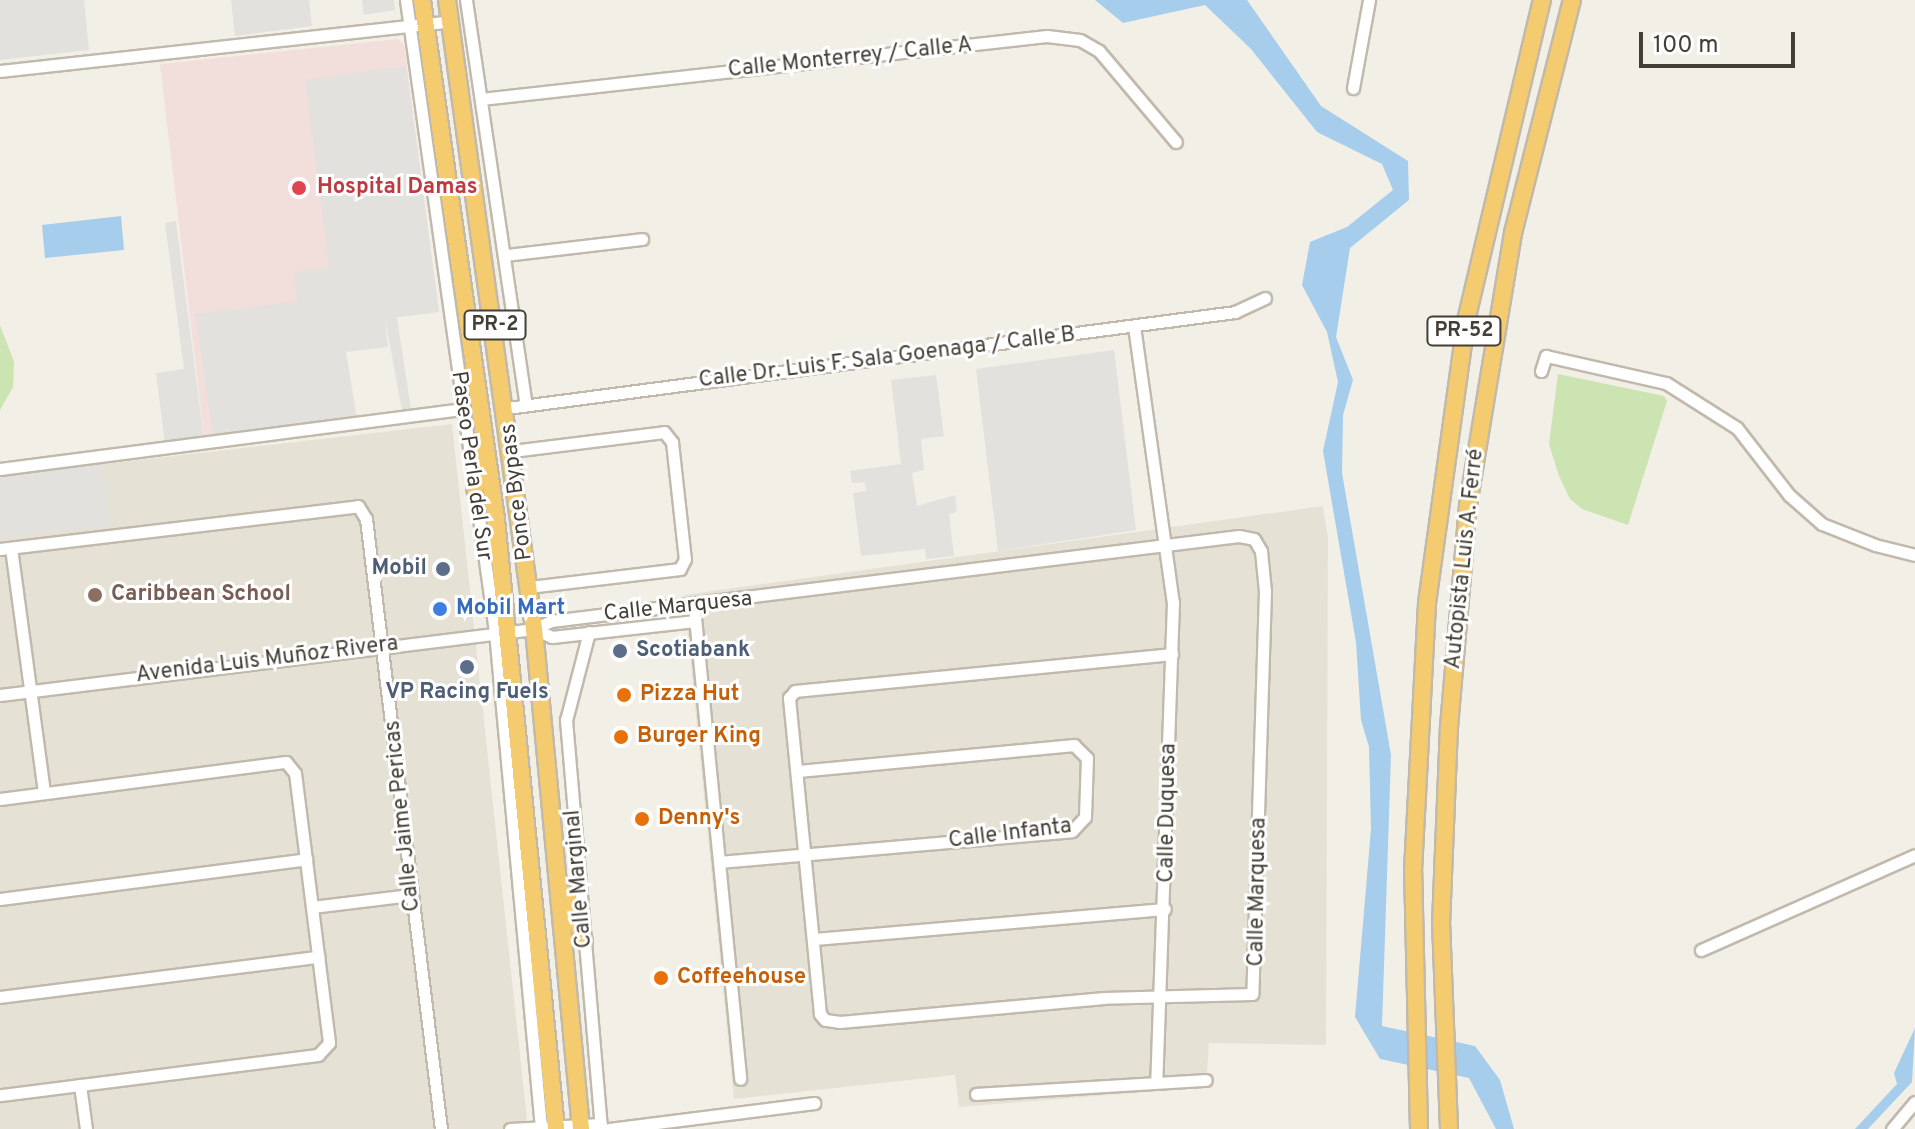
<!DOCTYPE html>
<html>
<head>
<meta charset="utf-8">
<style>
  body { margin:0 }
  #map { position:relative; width:1915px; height:1129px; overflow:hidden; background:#f2efe6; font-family:Overpass,sans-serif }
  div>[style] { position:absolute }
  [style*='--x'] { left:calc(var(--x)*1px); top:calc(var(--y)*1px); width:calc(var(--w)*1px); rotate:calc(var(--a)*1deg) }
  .residential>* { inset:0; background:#e6e1d5 }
  .medical>* { inset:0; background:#f2deda }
  .green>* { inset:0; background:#cce4b1 }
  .parking>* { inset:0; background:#e3e1de }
  .water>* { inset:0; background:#a6cdeb }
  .roads { filter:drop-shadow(2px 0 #c0b9ac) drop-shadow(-2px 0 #c0b9ac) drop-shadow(0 2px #c0b9ac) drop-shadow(0 -2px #c0b9ac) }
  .minor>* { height:11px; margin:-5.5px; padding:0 5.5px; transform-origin:5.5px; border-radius:5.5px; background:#fff }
  .highway>* { height:16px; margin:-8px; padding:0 8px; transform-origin:8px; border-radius:8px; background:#f5cb6f }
  .dots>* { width:22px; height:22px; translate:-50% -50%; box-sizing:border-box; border:4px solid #fff; border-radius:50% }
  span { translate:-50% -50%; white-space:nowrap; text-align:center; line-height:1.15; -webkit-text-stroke:6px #fff; paint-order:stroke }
  .shield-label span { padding:2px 6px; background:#fff; border:2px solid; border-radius:6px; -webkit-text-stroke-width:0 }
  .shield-label { font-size:20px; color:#443f36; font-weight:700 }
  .street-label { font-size:22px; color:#443f36 }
  .health-label { font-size:22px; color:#be3a42; font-weight:700 }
  .left { translate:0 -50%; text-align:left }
  .service-label { font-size:22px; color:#4e5e75; font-weight:700 }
  .right { translate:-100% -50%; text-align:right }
  .education-label { font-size:22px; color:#785e54; font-weight:700 }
  .shop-label { font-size:22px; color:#366cbe; font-weight:700 }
  .food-label { font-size:22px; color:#c56008; font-weight:700 }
  .scale { position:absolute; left:1639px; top:32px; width:156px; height:36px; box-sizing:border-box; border:4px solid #443f36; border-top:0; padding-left:10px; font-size:24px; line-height:28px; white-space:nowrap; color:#443f36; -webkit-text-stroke:6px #fff; paint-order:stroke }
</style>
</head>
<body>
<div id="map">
  <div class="residential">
    <div style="clip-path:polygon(452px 424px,528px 1129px,0 1129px,0 476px)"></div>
    <div style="clip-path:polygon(1323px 506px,1328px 538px,1326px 1045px,1209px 1043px,1206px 1087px,959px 1107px,955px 1075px,734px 1099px,684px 595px)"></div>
  </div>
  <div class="medical">
    <div style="clip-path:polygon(398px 39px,404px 45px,439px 312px,342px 324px,213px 436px,204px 435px,160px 64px)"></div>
  </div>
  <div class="green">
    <div style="clip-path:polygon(0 325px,14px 362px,13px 387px,0 410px)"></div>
    <div style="clip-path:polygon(1558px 374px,1664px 396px,1667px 401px,1628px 525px,1582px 509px,1570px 499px,1559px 476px,1549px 444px)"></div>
  </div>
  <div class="parking">
    <div style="clip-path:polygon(0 0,84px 0,89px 50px,0 60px)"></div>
    <div style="clip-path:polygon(231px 0,309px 0,312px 26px,235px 36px)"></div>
    <div style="clip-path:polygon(362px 0,394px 0,395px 10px,364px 15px)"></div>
    <div style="clip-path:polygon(406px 66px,439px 312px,397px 317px,411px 410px,402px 411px,385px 318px,388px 347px,346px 352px,357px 419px,213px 436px,195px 314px,297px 301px,294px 272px,329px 267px,305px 80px)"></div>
    <div style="clip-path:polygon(176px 221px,204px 439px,165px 444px,156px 373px,184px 369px,165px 223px)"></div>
    <div style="clip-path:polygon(1114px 350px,1136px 530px,998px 551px,976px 369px)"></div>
    <div style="clip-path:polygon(936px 375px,944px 436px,921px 439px,924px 470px,912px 473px,917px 506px,955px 495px,957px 512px,949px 514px,954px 556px,926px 559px,925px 549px,861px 556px,853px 493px,866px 491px,865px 482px,852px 483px,850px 471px,901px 464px,891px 380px)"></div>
    <div style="clip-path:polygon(101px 453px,111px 525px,0 539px,0 466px)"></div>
  </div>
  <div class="water">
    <div style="clip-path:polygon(1095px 0,1247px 0,1321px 106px,1408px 161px,1409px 200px,1350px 248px,1336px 337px,1353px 380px,1343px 415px,1342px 473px,1391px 755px,1382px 1026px,1475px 1046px,1500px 1080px,1514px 1129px,1496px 1129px,1469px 1078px,1380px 1059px,1355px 1017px,1371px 829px,1369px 747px,1361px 720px,1356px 642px,1323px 451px,1338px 382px,1327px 332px,1302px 285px,1310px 242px,1347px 227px,1393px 190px,1382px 164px,1317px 132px,1251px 49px,1205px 5px,1123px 23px)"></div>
    <div style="clip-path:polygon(121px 216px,124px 250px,45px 258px,42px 225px)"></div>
    <div style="clip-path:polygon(1915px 1028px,1912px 1082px,1868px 1129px,1855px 1129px,1897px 1084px,1894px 1073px)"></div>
  </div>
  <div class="roads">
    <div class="minor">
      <div style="--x:406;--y:0;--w:638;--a:81.98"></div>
      <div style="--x:495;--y:632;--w:499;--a:84.7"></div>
      <div style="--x:466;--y:0;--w:409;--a:81.6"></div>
      <div style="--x:0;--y:71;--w:453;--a:-6.3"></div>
      <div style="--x:1353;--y:88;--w:89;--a:-79.7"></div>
      <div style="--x:481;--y:99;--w:569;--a:-6.35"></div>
      <div style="--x:1047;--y:36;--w:33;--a:7"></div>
      <div style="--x:1080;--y:40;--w:22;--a:30"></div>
      <div style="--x:1099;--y:51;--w:119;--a:49.8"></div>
      <div style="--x:506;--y:255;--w:137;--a:-6.7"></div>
      <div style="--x:1134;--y:326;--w:279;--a:82"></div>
      <div style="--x:1173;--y:602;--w:477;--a:92"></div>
      <div style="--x:1541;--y:371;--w:16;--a:-72"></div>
      <div style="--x:1546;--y:356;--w:123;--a:12.7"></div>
      <div style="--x:1666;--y:383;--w:84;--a:32.4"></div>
      <div style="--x:1737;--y:428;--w:85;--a:52.2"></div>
      <div style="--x:1789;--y:495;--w:44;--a:41.3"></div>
      <div style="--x:1822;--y:524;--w:57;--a:21.6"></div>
      <div style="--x:1875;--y:545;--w:41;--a:14"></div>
      <div style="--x:507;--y:408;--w:734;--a:-7.51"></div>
      <div style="--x:1235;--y:312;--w:33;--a:-25"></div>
      <div style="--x:512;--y:451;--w:153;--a:-7.1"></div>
      <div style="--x:664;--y:432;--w:13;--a:51"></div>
      <div style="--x:672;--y:442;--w:118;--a:83.7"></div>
      <div style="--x:685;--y:559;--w:11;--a:117"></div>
      <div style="--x:680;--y:569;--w:153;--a:173.2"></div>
      <div style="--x:0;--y:469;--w:467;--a:-7.4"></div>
      <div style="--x:11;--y:548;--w:246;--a:82.3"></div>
      <div style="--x:0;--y:549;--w:361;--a:-6.8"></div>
      <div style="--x:358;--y:506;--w:15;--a:58"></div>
      <div style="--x:366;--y:519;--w:615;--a:82.99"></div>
      <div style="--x:694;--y:607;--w:474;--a:84.4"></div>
      <div style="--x:534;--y:629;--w:20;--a:24"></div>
      <div style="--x:552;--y:637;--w:144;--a:-6.4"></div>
      <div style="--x:589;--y:632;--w:91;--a:104.6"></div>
      <div style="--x:566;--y:720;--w:410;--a:85.1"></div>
      <div style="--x:0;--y:695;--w:538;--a:-7.05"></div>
      <div style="--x:534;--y:629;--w:19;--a:-25"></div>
      <div style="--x:551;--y:621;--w:693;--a:-7.04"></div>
      <div style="--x:1239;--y:536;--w:15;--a:11"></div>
      <div style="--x:1254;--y:539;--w:14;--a:60"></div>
      <div style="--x:1261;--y:551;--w:40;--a:84.3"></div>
      <div style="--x:1265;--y:591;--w:403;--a:91.8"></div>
      <div style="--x:1252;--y:994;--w:148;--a:178.5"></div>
      <div style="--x:1104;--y:998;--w:265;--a:174.8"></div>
      <div style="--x:840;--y:1022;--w:15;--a:-172"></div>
      <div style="--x:825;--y:1020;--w:8;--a:-130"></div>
      <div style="--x:820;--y:1014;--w:318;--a:-95.6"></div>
      <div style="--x:789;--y:698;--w:9;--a:-49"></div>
      <div style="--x:795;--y:691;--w:379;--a:-5.6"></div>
      <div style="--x:0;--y:799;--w:288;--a:-7.4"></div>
      <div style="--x:286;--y:762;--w:14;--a:51"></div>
      <div style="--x:295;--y:773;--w:272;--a:82.8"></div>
      <div style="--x:329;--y:1043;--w:16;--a:133"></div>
      <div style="--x:318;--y:1055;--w:321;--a:172.8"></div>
      <div style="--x:719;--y:862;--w:354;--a:-5"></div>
      <div style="--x:1072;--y:831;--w:19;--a:-47"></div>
      <div style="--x:1085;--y:817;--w:59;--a:-88.1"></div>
      <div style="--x:1087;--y:758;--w:18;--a:-135"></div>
      <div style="--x:1074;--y:745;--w:277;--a:174.6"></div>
      <div style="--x:0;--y:899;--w:309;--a:-7.4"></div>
      <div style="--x:312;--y:907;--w:99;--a:-7"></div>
      <div style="--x:814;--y:939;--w:352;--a:-4.9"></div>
      <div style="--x:1701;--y:950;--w:234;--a:-23.9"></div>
      <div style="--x:0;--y:997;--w:321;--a:-7.2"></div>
      <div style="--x:80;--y:1085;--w:44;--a:82.2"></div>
      <div style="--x:976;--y:1094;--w:230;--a:-3.5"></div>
      <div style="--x:510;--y:1129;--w:91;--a:-3.1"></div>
      <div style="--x:609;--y:1129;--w:207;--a:-7.2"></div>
      <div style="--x:1892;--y:1129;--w:35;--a:-50"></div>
    </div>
    <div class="highway">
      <div style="--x:422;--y:0;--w:524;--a:81.89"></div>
      <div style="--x:496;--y:519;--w:613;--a:84.38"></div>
      <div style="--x:447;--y:0;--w:635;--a:82.13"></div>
      <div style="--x:534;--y:629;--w:502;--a:84.63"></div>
      <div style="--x:475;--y:489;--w:35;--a:-77"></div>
      <div style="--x:566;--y:894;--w:50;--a:69"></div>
      <div style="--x:1419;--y:1129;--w:258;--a:-91.3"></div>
      <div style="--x:1413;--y:871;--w:268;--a:-87"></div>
      <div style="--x:1427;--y:603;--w:285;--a:-82.1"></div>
      <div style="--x:1466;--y:321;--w:330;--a:-76.7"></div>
      <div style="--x:1449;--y:1129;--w:204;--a:-92.2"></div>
      <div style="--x:1441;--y:925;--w:198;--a:-87.7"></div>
      <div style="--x:1449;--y:727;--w:223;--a:-85.1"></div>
      <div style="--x:1468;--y:505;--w:276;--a:-80.6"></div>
      <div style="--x:1513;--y:233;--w:240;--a:-75.8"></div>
    </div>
  </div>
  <div class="dots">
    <div style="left:299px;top:188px;background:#e0444e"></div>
    <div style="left:443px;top:569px;background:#5c6f8a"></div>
    <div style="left:95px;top:595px;background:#8d6e63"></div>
    <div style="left:440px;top:609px;background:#3f7fe0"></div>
    <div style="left:620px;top:651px;background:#5c6f8a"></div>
    <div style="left:467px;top:667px;background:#5c6f8a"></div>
    <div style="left:624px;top:695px;background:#e8710a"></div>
    <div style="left:621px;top:737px;background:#e8710a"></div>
    <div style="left:642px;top:819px;background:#e8710a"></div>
    <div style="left:661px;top:978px;background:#e8710a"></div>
  </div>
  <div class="shield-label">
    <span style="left:495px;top:325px">PR-2</span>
    <span style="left:1464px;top:331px">PR-52</span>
  </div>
  <div class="street-label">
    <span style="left:850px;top:58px;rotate:-6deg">Calle Monterrey / Calle A</span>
    <span style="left:887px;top:358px;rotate:-7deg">Calle Dr. Luis F. Sala Goenaga / Calle B</span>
    <span style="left:471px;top:466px;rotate:82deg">Paseo Perla del Sur</span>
    <span style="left:517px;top:492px;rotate:-97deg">Ponce Bypass</span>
    <span style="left:1465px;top:559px;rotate:-84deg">Autopista Luis A. Ferré</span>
    <span style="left:678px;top:607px;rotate:-6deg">Calle Marquesa</span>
    <span style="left:267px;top:660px;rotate:-7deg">Avenida Luis Muñoz Rivera</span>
    <span style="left:1168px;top:813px;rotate:-89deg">Calle Duquesa</span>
    <span style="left:403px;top:816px;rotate:-96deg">Calle Jaime Pericas</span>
    <span style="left:1010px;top:834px;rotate:-7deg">Calle Infanta</span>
    <span style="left:579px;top:879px;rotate:-95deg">Calle Marginal</span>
    <span style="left:1258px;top:892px;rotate:-89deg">Calle Marquesa</span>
  </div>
  <div class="health-label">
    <span class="left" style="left:317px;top:188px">Hospital Damas</span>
  </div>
  <div class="service-label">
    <span class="right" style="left:427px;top:569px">Mobil</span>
    <span class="left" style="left:636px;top:651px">Scotiabank</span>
    <span style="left:467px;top:693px">VP Racing Fuels</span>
  </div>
  <div class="education-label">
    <span class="left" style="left:111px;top:595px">Caribbean School</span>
  </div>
  <div class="shop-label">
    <span class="left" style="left:456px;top:609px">Mobil Mart</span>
  </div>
  <div class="food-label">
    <span class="left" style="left:640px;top:695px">Pizza Hut</span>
    <span class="left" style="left:637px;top:737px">Burger King</span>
    <span class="left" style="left:658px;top:819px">Denny's</span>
    <span class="left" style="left:677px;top:978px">Coffeehouse</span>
  </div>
  <div class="scale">100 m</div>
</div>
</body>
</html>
